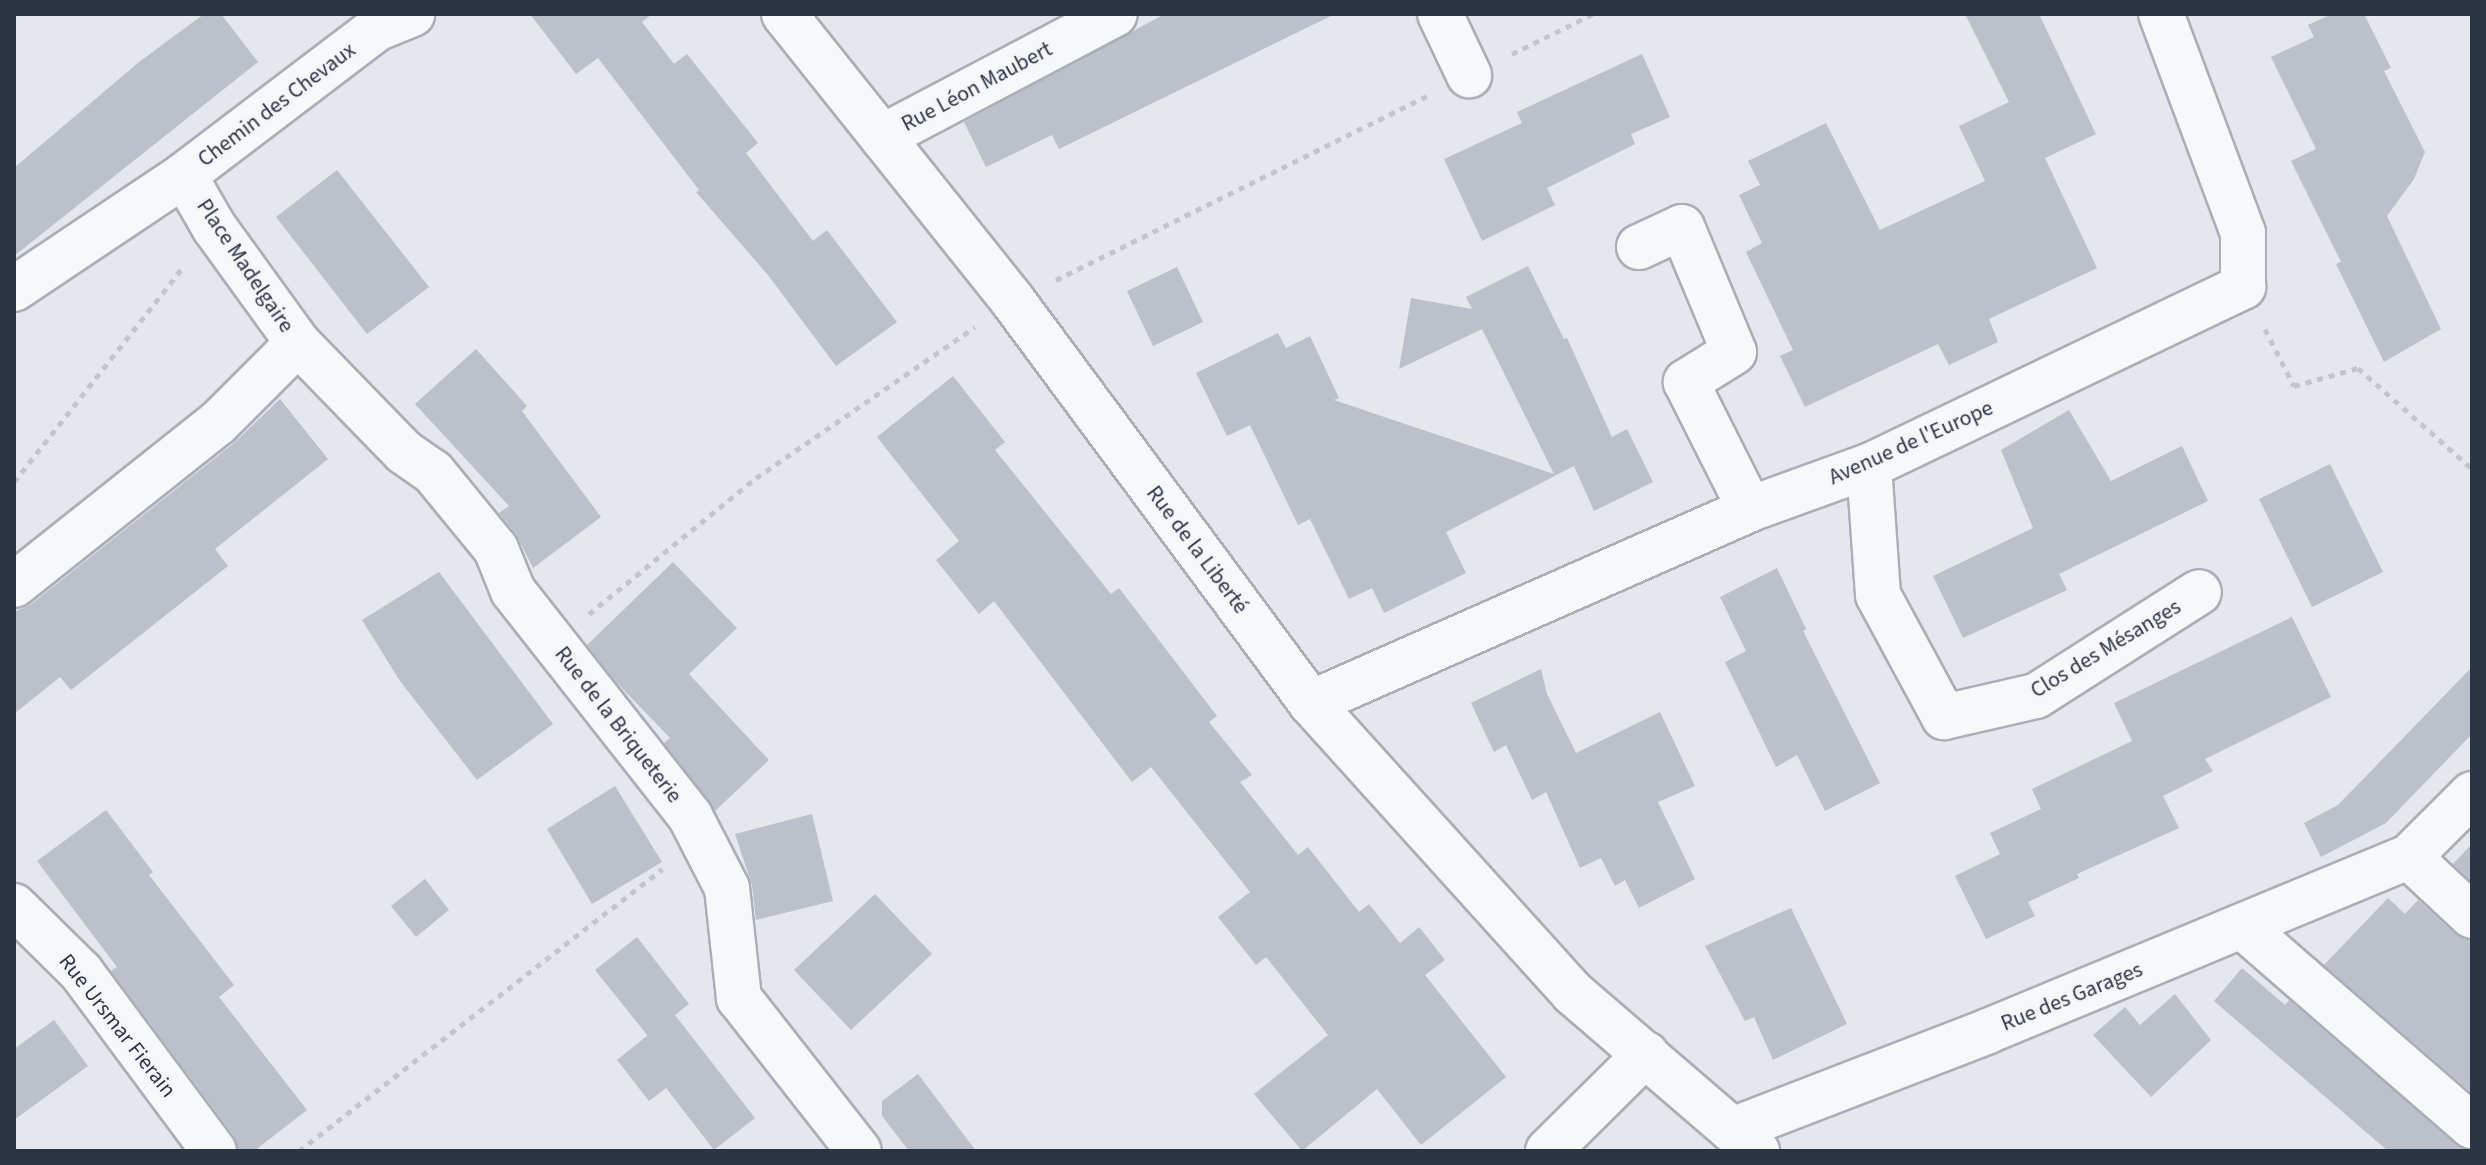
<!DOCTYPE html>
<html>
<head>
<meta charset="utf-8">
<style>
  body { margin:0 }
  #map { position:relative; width:2486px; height:1165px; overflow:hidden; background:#e4e7ec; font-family:"Source Sans 3",sans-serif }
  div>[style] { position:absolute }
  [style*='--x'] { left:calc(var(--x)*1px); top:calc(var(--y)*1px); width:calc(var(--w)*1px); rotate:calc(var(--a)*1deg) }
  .building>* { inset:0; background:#bbc0ca }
  .path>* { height:5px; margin-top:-2.5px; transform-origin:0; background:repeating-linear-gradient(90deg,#c2c5cb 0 6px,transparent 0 12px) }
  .roads { filter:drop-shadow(2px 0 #a9aeb7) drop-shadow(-2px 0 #a9aeb7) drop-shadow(0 2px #a9aeb7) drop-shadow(0 -2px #a9aeb7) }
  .minor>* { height:44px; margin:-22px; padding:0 22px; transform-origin:22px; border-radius:22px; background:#f7f8fa }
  span { translate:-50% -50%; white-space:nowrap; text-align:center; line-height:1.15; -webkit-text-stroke:6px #f4f6f9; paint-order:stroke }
  .street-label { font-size:22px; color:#2b3445 }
  .frame { position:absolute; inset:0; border:16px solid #2b3445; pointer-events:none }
</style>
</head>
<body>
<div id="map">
  <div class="building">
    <div style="clip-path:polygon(204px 14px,221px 14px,258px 62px,14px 256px,14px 168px,139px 62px)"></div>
    <div style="clip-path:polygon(530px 14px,652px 14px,642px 22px,674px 64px,687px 54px,758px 143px,746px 153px,813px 241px,827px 230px,897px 322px,836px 366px,768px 275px,696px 192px,699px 190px,598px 58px,576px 74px)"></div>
    <div style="clip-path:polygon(1165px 14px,1335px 14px,1059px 149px,1052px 135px,986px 167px,964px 122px)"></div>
    <div style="clip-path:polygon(1965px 14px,2039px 14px,2096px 134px,2045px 158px,2097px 268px,1989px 319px,1998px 342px,1949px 365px,1938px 344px,1805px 407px,1780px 356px,1793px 350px,1746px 252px,1762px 243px,1739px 195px,1760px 185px,1748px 161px,1826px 123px,1880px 230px,1985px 181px,1959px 126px,2009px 102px)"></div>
    <div style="clip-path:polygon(2332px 14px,2364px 14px,2391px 68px,2384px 71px,2425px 152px,2414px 179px,2387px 216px,2441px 329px,2384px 362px,2336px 264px,2341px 262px,2291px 161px,2316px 149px,2271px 57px,2314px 37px,2308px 25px)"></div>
    <div style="clip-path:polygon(1642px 54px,1670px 117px,1631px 134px,1635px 144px,1547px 188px,1555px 205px,1482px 241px,1444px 159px,1522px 123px,1517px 112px)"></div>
    <div style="clip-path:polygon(337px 170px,429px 287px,367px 334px,276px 217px)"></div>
    <div style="clip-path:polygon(1528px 266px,1564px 339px,1567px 338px,1612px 437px,1627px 429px,1653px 482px,1594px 511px,1574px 466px,1446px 532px,1466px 573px,1384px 613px,1372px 588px,1349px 599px,1310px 519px,1298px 525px,1250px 425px,1227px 436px,1196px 373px,1278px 333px,1286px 348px,1310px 336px,1339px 398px,1334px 400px,1554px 474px,1482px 329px,1399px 369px,1411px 298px,1472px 309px,1466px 297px)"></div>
    <div style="clip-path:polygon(1177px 267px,1203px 322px,1153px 346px,1127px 291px)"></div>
    <div style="clip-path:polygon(476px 349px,527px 406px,522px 411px,601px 517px,533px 568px,516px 534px,499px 513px,509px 506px,415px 404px)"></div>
    <div style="clip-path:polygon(953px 376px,1005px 442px,995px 450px,1111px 594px,1119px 588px,1217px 716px,1209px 722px,1252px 775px,1240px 782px,1298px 855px,1308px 847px,1359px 912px,1369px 904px,1400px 943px,1419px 927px,1445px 960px,1425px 975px,1506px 1077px,1421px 1145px,1377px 1089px,1302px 1151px,1254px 1094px,1328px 1035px,1266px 957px,1256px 965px,1218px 917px,1250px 892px,1151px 767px,1132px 782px,994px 601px,979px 614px,936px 560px,959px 541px,877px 437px)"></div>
    <div style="clip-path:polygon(280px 399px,328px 459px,215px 549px,228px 566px,71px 690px,60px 677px,14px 714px,14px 612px,30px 605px,234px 443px)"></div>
    <div style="clip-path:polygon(2069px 410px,2111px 481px,2182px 446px,2208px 501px,2059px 574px,2067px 590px,1963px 638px,1933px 576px,2033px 528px,2001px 450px)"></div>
    <div style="clip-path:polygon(2330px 464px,2383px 572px,2312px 607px,2259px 499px)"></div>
    <div style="clip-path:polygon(673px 562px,737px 628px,689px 674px,769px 760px,715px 811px,664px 743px,670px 738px,616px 682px,587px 645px)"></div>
    <div style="clip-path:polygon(1777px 568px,1806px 629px,1803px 631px,1880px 783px,1825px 811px,1797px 755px,1776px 767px,1725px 662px,1746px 651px,1720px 597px)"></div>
    <div style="clip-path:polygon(439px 572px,553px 724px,477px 780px,400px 681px,362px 620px)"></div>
    <div style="clip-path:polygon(2292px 617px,2331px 697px,2205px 759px,2213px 771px,2163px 796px,2179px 828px,2077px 874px,2079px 878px,2028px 902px,2035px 916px,1986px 939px,1955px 876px,2000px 854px,1990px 833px,2041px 809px,2032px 789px,2132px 741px,2114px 703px)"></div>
    <div style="clip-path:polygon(2472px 667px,2472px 734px,2386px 823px,2321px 857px,2304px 823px,2338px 805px)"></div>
    <div style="clip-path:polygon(1541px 669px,1547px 694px,1576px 753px,1660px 712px,1695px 786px,1658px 802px,1695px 879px,1639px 908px,1625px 880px,1615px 886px,1601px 858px,1580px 868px,1546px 792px,1532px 800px,1506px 745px,1494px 752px,1471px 703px)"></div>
    <div style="clip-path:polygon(615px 786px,662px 862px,592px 904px,547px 829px)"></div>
    <div style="clip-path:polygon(106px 810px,153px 872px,149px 875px,234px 985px,219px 997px,307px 1110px,254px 1151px,239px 1151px,234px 1136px,111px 971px,117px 967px,37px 861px)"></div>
    <div style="clip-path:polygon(812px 814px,833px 901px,756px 920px,752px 885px,735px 834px)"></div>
    <div style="clip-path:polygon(2472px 844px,2472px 882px,2453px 864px)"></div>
    <div style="clip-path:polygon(425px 879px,449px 910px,416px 937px,391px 906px)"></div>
    <div style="clip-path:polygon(875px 894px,932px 954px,851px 1030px,794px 970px)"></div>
    <div style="clip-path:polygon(2388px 898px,2405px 914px,2418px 900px,2455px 934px,2472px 940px,2472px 1093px,2324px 965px)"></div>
    <div style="clip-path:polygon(1791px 908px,1847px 1024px,1773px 1060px,1754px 1017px,1745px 1021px,1705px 946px)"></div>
    <div style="clip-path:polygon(637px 937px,689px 1004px,675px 1015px,755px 1118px,714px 1150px,666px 1088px,649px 1101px,617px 1060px,653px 1031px,648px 1036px,595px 970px)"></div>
    <div style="clip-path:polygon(2242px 968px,2285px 1005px,2289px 1000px,2456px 1145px,2472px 1151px,2388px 1151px,2214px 1001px)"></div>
    <div style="clip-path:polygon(2175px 994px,2211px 1040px,2151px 1097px,2093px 1035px,2125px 1007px,2140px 1025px)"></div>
    <div style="clip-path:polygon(54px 1020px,88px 1066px,14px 1120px,14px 1049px)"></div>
    <div style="clip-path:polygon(918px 1074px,976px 1151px,909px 1151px,882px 1116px,882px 1101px)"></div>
  </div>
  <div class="path">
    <div style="--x:1512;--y:54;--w:90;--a:-26.3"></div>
    <div style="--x:1056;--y:280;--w:414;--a:-26.4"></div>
    <div style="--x:2265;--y:329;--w:64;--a:63"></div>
    <div style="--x:2294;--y:386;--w:66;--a:-15.7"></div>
    <div style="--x:2358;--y:368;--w:152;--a:41.5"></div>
    <div style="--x:14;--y:482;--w:275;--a:-51.8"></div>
    <div style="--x:589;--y:614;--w:215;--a:-39.2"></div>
    <div style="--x:756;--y:478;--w:266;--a:-34.6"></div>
    <div style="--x:299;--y:1151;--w:460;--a:-37.8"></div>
  </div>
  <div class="roads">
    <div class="minor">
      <div style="--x:784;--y:14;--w:367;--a:51.4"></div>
      <div style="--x:1013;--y:301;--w:500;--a:53.45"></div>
      <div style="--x:1311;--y:703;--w:391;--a:47.9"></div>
      <div style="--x:1573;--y:993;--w:243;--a:40.7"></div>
      <div style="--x:1440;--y:14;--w:68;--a:64.6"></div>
      <div style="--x:882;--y:137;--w:263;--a:-27.8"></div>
      <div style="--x:184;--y:175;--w:60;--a:60"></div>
      <div style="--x:214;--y:227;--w:143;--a:54.1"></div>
      <div style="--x:298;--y:343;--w:152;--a:45.8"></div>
      <div style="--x:404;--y:452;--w:35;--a:35"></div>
      <div style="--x:433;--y:472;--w:99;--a:50.7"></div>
      <div style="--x:496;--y:549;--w:45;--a:68"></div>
      <div style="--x:513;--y:591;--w:286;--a:51.8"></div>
      <div style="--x:690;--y:816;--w:81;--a:62.8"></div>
      <div style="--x:727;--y:888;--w:111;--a:83.8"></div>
      <div style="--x:739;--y:998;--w:194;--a:51.9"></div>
      <div style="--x:1639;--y:247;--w:47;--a:-24.9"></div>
      <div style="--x:1682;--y:227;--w:135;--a:67.4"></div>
      <div style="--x:1734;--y:352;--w:57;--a:148"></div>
      <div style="--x:1686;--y:382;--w:142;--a:63.3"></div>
      <div style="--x:14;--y:289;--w:205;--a:-33.8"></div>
      <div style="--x:184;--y:175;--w:243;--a:-37.2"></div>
      <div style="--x:378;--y:28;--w:37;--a:-22"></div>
      <div style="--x:1869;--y:466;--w:129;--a:86"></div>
      <div style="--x:1878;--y:595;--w:139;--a:61.6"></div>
      <div style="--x:1944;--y:717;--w:94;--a:-12.9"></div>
      <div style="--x:2036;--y:696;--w:193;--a:-32.5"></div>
      <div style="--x:14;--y:585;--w:260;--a:-38.5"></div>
      <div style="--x:218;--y:423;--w:113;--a:-45"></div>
      <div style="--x:1311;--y:703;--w:480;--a:-23.8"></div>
      <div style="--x:1750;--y:509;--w:127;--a:-19.9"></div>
      <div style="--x:1869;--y:466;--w:415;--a:-25.6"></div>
      <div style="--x:2243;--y:287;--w:54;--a:-90"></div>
      <div style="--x:2243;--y:233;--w:234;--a:-110.5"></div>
      <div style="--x:2409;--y:857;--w:86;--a:43.1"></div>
      <div style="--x:14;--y:906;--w:94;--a:44.6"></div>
      <div style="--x:81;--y:972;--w:223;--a:53.4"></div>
      <div style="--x:2244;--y:928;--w:302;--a:41"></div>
      <div style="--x:1732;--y:1130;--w:274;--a:-21.1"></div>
      <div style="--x:1988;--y:1031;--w:456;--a:-22.5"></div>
      <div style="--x:2409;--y:857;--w:89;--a:-45"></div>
      <div style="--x:1548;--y:1151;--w:138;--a:-44.7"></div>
    </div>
  </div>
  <div class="street-label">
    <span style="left:977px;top:87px;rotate:-28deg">Rue Léon Maubert</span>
    <span style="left:277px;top:105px;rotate:-37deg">Chemin des Chevaux</span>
    <span style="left:245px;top:266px;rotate:56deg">Place Madelgaire</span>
    <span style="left:1911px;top:443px;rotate:-24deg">Avenue de l'Europe</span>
    <span style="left:1197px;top:550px;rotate:53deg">Rue de la Liberté</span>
    <span style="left:2106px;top:649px;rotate:-31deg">Clos des Mésanges</span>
    <span style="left:618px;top:725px;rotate:52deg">Rue de la Briqueterie</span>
    <span style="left:2072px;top:997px;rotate:-22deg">Rue des Garages</span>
    <span style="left:117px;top:1026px;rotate:52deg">Rue Ursmar Fierain</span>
  </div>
  <div class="frame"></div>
</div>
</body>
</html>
